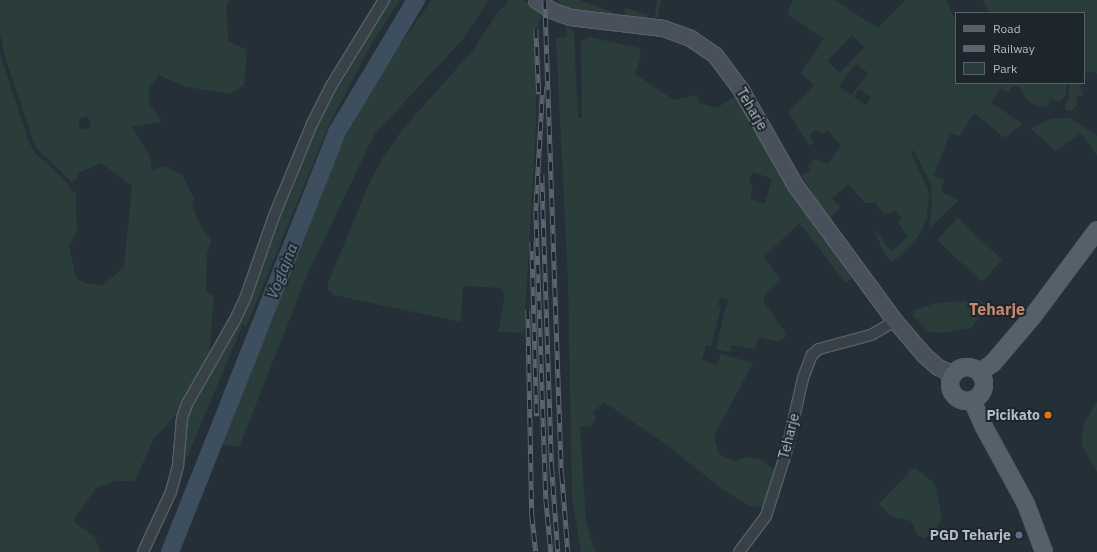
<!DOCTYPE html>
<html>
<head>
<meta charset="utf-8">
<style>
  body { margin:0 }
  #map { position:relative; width:1097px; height:552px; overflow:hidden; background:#252f38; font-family:"IBM Plex Sans",sans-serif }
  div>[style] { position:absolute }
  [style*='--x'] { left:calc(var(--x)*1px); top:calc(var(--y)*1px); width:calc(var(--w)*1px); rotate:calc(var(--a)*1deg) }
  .green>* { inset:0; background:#2a3d3b }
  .river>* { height:18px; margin:-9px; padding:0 9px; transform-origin:9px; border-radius:9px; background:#3d4f5f }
  .roads { filter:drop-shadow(1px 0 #565f66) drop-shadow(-1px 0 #565f66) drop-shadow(0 1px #565f66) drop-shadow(0 -1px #565f66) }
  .street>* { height:10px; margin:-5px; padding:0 5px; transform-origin:5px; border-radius:5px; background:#384148 }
  .secondary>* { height:15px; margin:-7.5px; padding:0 7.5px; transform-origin:7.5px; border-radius:7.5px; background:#47505b }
  .primary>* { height:16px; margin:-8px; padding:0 8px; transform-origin:8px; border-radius:8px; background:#566068 }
  .primary>.ring { margin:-8px; padding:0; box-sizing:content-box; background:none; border:16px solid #566068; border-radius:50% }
  .rail>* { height:4.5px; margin-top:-2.25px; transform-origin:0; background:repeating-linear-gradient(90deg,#1d262d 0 9px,#5b656f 0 18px); box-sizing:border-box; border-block:1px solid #5b656f }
  .dots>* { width:11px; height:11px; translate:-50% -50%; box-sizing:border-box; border:2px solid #1d262d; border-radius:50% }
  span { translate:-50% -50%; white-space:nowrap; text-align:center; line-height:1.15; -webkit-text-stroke:4px #1d262d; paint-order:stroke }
  .street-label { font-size:14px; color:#b3bcc4 }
  .poi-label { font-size:14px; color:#b3bcc4; font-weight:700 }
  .right { translate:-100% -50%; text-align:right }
  .water-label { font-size:15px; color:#7890a4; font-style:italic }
  .quarter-label { font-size:16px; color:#c6896d; font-weight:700 }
  .legend { position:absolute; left:955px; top:12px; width:130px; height:72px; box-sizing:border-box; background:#1d262d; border:1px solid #596269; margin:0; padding:5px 7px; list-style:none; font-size:12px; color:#b3bcc4 }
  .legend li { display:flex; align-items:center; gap:8px; height:20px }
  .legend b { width:20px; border:1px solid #596269 }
</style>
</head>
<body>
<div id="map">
  <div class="green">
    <div style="clip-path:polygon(evenodd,0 0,230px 0,226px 5px,228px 41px,247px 50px,244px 85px,230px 94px,186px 87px,159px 75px,149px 89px,149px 103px,162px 122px,132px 127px,149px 154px,152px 170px,165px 166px,182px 175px,194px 198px,192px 206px,201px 226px,211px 240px,207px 254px,206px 291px,214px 296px,209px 353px,176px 414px,153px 440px,135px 481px,115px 481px,96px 488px,73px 521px,95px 537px,100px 552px,0 552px,0 54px,29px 142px,35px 153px,63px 178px,76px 195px,77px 232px,69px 246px,76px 278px,86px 284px,103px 285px,124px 267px,132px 186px,101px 163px,77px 174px,77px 179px,72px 182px,39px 151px,34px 143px,6px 60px,0 34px,0 0,88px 116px,91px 128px,80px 130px,78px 119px,88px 116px)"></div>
    <div style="clip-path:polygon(387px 0,400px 0,373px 41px,329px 125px,246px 327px,243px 324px,186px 460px,183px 457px,186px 420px,190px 403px,249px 299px,316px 124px,336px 85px)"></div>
    <div style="clip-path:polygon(432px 0,489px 0,463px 39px,374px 135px,308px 273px,239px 447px,221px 444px,270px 314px,345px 137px,391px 57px)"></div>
    <div style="clip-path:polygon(509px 0,523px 0,542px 12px,536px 32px,536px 123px,524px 333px,498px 332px,505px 296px,501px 288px,463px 286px,461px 322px,334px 295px,328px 290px,328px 283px,368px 186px,382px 159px,402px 130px,473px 50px,498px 12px)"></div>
    <div style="clip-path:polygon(558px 0,579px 0,624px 16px,625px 8px,649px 15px,648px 22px,597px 17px,562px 7px)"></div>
    <div style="clip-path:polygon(657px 0,661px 0,657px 19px,655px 18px)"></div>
    <div style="clip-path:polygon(evenodd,793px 0,834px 0,878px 28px,906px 0,946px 0,956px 22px,956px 83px,1066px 83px,1066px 96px,1060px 102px,1050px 98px,1048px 107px,1036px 105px,1026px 99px,1020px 87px,1012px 86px,1008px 93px,1000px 88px,991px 102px,1022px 124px,1005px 138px,974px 113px,959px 136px,950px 133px,934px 175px,944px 180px,941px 192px,959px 200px,929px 229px,932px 203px,931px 184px,913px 150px,911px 152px,929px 193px,927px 216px,923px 229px,914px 241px,894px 261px,890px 261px,882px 250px,875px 230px,891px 251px,908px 237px,897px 222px,902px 218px,895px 210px,885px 215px,875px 203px,865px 203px,848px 184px,832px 198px,840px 207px,829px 219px,801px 175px,810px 170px,808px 166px,815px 159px,827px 164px,841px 146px,828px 130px,822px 134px,816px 129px,810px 135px,814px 142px,809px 146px,788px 112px,814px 85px,801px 73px,824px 39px,787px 14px,793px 0,852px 35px,864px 47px,840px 73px,827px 61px,852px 35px,793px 0,856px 64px,868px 73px,851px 95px,839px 86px,856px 64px,793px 0,859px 89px,871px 97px,866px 105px,854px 97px,859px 89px)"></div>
    <div style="clip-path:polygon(983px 0,1097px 0,1097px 74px,1092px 71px,1086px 73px,1084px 78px,1084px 13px,990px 13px)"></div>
    <div style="clip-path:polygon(evenodd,567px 25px,574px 32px,578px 118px,582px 118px,581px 42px,589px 37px,639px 48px,641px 56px,635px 74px,674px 100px,697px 95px,699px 103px,717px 108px,737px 95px,854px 276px,846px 283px,799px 223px,764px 257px,780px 279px,765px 294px,764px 303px,785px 332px,785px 337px,779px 341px,773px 341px,759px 337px,755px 349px,731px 345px,730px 352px,716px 349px,725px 309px,729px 300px,723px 297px,720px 298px,718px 305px,721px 307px,711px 346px,706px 345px,702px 360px,718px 365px,720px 354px,753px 363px,714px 436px,719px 454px,734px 461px,747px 457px,762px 460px,775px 470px,768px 499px,762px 507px,750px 506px,724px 490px,661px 441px,604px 402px,593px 412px,596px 419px,591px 426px,580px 427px,586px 522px,595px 552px,581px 552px,572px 498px,568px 280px,556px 38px,567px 37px,567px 25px,753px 172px,772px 179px,765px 203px,750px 199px,753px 187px,749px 182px,753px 172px)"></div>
    <div style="clip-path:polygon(1069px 83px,1082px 83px,1080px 87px,1083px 95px,1076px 98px,1077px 105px,1072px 111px,1066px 110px,1065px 105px,1069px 99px)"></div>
    <div style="clip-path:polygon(1071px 118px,1097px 136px,1097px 156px,1081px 133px,1056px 151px,1030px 128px,1052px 119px)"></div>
    <div style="clip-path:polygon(958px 218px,1002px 260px,982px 282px,937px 240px)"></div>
    <div style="clip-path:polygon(980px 300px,988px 305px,971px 328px,941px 333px,928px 331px,913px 316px,915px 310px,936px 303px)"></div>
    <div style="clip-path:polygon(1097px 402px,1097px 472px,1081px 444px,1084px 423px)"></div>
    <div style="clip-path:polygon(914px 467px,935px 484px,942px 519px,933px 533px,925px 538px,918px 535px,911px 521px,892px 517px,879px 504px)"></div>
  </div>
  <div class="river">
    <div style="--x:170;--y:552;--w:452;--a:-68.3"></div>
    <div style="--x:337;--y:132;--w:154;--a:-59.1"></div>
  </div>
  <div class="roads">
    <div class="street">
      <div style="--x:143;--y:552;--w:66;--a:-65"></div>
      <div style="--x:171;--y:492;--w:28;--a:-75"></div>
      <div style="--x:178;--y:465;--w:47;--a:-85.1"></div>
      <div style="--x:182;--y:418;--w:15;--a:-70"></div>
      <div style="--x:187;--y:404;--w:97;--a:-60.3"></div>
      <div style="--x:235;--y:320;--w:26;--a:-65"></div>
      <div style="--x:246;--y:296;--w:85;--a:-70.7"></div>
      <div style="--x:274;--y:216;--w:100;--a:-67.6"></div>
      <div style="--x:312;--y:124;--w:42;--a:-63.4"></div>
      <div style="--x:331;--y:86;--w:101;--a:-58.4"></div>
      <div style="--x:739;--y:552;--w:45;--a:-53.1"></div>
      <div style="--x:766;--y:516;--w:66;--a:-72.4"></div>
      <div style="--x:786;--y:453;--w:77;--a:-77.2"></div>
      <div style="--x:803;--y:378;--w:25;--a:-69"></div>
      <div style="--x:812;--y:355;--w:9;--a:-41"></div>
      <div style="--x:819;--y:349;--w:54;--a:-15.1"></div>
      <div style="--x:871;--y:335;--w:28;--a:-30"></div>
    </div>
    <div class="secondary">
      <div style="--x:536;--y:0;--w:18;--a:34"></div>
      <div style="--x:551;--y:10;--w:20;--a:20"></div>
      <div style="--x:570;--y:17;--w:94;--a:6.7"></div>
      <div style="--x:663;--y:28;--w:29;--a:20"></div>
      <div style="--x:690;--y:38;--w:30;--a:34"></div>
      <div style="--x:715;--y:55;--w:44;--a:53.4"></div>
      <div style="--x:741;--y:90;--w:109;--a:60.4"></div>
      <div style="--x:795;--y:185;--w:169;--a:53.7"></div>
      <div style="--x:895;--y:321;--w:45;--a:49.5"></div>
      <div style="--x:924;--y:355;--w:18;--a:41"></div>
      <div style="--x:938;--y:367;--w:17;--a:25"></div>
    </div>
    <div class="primary">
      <div class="ring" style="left:950px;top:367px;width:18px;height:18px"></div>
      <div style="--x:980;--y:372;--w:16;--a:-35"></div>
      <div style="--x:993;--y:363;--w:62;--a:-49.6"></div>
      <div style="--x:1033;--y:316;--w:107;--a:-53.3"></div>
      <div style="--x:972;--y:400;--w:30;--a:66"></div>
      <div style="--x:984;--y:427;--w:88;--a:61.4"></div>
      <div style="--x:1026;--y:504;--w:51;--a:69.4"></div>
    </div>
  </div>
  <div class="rail">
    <div style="--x:545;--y:0;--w:475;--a:88"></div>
    <div style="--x:562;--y:475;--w:77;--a:85.5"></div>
    <div style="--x:536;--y:29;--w:65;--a:87.4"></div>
    <div style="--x:543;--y:86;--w:125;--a:93.2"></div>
    <div style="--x:536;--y:211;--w:288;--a:88"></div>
    <div style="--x:546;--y:499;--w:53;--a:84.6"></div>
    <div style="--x:542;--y:174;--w:294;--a:88.1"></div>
    <div style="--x:552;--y:468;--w:84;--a:85.9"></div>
    <div style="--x:532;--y:242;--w:174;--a:88.4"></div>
    <div style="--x:528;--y:310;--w:205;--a:88.9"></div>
    <div style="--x:532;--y:515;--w:37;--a:84"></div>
  </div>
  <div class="dots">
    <div style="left:1048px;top:415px;background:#e8710a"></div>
    <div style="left:1019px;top:535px;background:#5c6f8a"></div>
  </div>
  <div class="street-label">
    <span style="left:752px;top:109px;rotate:59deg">Teharje</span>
    <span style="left:789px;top:436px;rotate:-76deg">Teharje</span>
  </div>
  <div class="poi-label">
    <span class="right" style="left:1040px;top:415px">Picikato</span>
    <span class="right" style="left:1011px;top:535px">PGD Teharje</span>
  </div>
  <div class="water-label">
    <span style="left:282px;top:271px;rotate:-68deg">Voglajna</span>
  </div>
  <div class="quarter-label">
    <span style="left:997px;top:309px">Teharje</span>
  </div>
  <ul class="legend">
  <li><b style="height:5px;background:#566068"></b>Road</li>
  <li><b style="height:5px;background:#5b656f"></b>Railway</li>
  <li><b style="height:11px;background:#2a3d3b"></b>Park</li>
  </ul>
</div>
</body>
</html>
